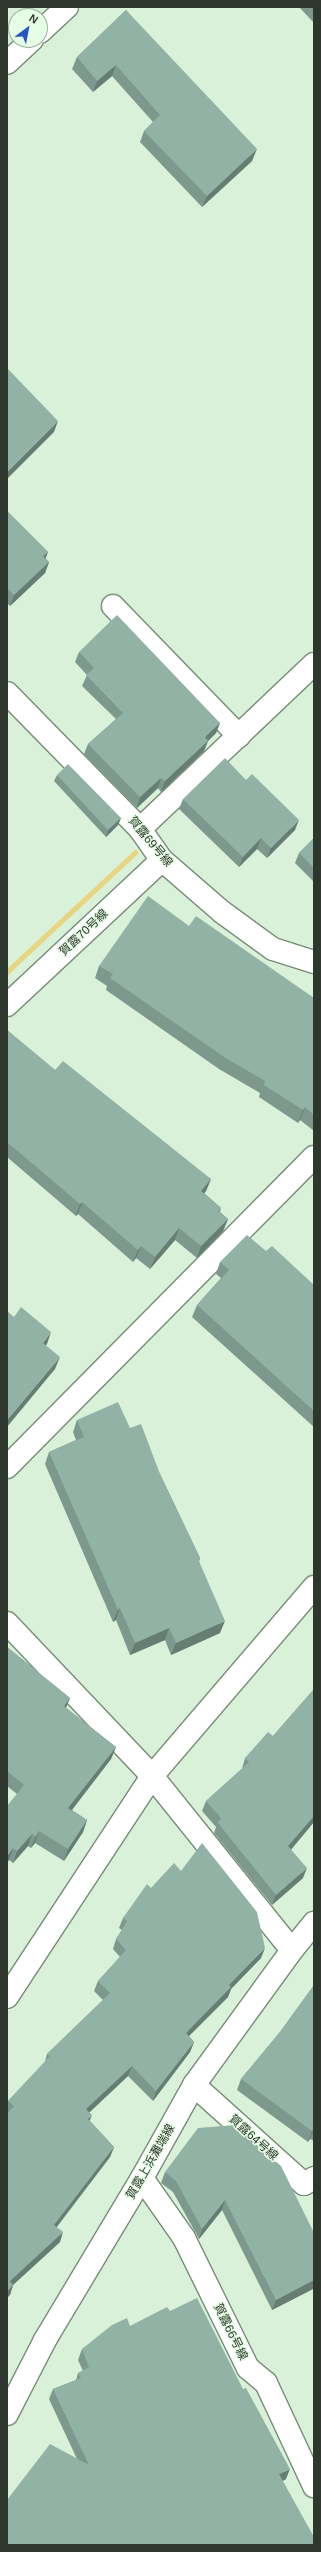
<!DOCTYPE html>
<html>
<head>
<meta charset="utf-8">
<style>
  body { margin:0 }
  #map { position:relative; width:321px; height:2552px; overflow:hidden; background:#d9f1d8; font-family:Helvetica,"Noto Sans JP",sans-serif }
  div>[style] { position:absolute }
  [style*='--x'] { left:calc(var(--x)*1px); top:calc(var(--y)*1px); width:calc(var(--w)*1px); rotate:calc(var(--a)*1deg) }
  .green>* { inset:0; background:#e7d582 }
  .roads { filter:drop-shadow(1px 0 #778d77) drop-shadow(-1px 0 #778d77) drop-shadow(0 1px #778d77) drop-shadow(0 -1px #778d77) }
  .minor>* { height:22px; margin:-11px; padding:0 11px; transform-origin:11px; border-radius:11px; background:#fff }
  .wall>* { inset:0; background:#7d998e }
  .shaded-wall>* { inset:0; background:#667d74 }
  .building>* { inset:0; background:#91b2a5 }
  span { translate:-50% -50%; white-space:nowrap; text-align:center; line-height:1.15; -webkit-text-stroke:3px #e6fee5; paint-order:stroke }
  .street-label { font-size:12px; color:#2e372d }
  .frame { position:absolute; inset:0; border:8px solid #2e372d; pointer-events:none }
  .north { position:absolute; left:8px; top:8px; width:40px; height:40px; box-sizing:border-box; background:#e6fee5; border:1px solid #9cae9b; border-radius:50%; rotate:32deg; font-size:11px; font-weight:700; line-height:16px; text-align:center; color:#2e372d }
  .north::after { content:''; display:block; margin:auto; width:14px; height:18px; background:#2955c4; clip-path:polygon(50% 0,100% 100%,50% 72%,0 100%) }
</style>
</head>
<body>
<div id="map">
  <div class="green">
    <div style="clip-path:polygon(136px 849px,139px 853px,7px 976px,7px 969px)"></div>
  </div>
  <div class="roads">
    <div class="minor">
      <div style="--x:40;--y:32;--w:37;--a:-43"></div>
      <div style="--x:7;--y:63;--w:34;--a:-43"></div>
      <div style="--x:113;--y:606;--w:181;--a:45.9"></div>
      <div style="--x:7;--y:693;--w:190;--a:45.6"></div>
      <div style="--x:140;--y:829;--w:38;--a:55"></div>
      <div style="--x:162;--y:860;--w:79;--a:40.9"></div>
      <div style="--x:222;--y:912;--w:63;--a:36"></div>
      <div style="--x:273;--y:949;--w:43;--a:17.6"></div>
      <div style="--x:140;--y:829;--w:240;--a:-43.5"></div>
      <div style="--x:7;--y:1005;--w:212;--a:-43.1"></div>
      <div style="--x:7;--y:1467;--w:436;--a:-45.3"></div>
      <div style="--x:7;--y:1623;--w:211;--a:46.5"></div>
      <div style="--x:152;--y:1776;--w:223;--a:51.2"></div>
      <div style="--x:7;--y:1997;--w:264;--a:-56.7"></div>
      <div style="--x:152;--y:1776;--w:249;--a:-49.4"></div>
      <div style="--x:194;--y:2085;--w:148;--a:42"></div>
      <div style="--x:304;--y:2184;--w:12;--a:-31"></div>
      <div style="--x:142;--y:2178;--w:73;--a:55"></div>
      <div style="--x:184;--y:2238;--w:145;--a:63.8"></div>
      <div style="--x:248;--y:2368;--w:23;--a:40"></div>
      <div style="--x:266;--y:2383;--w:114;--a:65"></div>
      <div style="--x:7;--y:2414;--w:83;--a:-62.8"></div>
      <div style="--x:45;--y:2340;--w:189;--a:-59.1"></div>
      <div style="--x:142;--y:2178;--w:107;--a:-60.8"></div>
      <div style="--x:194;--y:2085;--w:167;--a:-54"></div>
      <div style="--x:292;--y:1950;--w:35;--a:-51"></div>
    </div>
  </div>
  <div class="wall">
    <div style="clip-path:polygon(299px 7px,314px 7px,314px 23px)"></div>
    <div style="clip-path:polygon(126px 10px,252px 161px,202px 207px,140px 142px,144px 131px,153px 122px,112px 76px,93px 92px,72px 69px,77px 57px)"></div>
    <div style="clip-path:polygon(7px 511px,48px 552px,45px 558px,49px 562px,45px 573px,10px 606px,7px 603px)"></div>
    <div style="clip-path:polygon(79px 652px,220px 723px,216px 733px,208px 741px,204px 751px,161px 792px,158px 788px,137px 808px,84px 754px,88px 744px,116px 719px,82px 686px,87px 675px,75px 662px)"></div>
    <div style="clip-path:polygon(57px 775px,121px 818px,118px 825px,106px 837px,54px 781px)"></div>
    <div style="clip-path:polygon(183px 799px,295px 830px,267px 858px,257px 849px,239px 867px,179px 809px)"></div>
    <div style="clip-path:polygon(314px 838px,314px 882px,295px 863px,299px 853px)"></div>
    <div style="clip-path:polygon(189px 926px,314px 998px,314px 1131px,300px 1120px,298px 1123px,259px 1097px,260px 1093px,219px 1069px,106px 990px,107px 986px,95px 978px,99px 966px)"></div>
    <div style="clip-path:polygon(7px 1030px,55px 1070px,211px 1179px,206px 1191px,204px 1193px,221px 1208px,220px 1212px,228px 1219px,223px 1231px,197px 1258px,175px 1240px,150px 1269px,136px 1258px,133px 1262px,78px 1214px,76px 1216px,7px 1157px)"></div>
    <div style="clip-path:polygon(266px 1251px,314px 1285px,314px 1427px,192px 1317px,197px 1305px,221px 1278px,216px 1274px,220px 1262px)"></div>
    <div style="clip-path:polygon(77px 1420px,130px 1428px,160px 1474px,200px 1558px,199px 1562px,220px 1633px,171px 1655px,165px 1640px,130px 1655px,116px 1620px,113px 1622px,45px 1464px,49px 1452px,76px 1440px,73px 1432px)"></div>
    <div style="clip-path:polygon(7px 1647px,70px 1698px,66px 1708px,116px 1747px,111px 1759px,72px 1810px,87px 1820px,83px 1832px,64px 1861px,35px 1843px,31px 1848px,28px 1846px,13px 1863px,9px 1860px,17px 1794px,7px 1786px)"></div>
    <div style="clip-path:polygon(314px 1689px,314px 1822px,291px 1849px,303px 1878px,272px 1905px,214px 1833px,216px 1827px,202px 1811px,206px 1801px,242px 1769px,245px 1758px,273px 1736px)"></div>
    <div style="clip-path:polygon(151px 1888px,261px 1958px,231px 1989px,228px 1997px,189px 2036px,194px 2042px,190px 2052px,153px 2101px,128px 2076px,89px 2113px,90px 2121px,114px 2147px,110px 2157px,57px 2227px,60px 2242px,13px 2285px,10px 2295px,7px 2105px,8px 2101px,45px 2062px,47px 2054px,103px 2000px,94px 1991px,98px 1981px,120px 1957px,113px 1949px,116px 1939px,122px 1930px,119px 1928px,123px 1918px)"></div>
    <div style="clip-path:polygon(314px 1985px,314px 2141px,310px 2139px,308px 2142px,237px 2090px,241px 2079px,280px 2032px)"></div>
    <div style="clip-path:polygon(165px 2172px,314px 2233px,314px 2292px,313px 2289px,272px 2310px,222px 2210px,199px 2239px,173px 2192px,161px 2183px)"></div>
    <div style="clip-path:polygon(130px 2326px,286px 2479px,283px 2481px,7px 2545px,77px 2459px,49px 2399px,53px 2389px,76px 2380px,78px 2373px,83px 2371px,78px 2360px,82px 2349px)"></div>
  </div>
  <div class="shaded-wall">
    <div style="clip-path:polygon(116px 65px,112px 76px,93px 92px,97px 81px)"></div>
    <div style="clip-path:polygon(257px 149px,252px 161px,202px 207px,207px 196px)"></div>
    <div style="clip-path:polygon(58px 421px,54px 432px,7px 479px,7px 472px)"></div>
    <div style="clip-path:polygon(48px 552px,44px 563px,43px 556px)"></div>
    <div style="clip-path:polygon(49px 562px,45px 573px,10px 606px,14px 595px)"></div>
    <div style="clip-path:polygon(220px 723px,216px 733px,208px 741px,204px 751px,161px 792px,165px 781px,205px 737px)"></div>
    <div style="clip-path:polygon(161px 778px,158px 788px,137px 808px,140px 797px)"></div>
    <div style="clip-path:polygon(121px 818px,118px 825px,106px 837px,108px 830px)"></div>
    <div style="clip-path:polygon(299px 820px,295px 830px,267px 858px,271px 848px)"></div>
    <div style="clip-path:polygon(261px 838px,257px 849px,239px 867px,243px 857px)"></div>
    <div style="clip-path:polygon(305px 1107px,300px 1120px,298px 1123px,303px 1110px)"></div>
    <div style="clip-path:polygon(211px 1179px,206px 1191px,197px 1203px,201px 1191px)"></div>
    <div style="clip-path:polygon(82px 1202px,78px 1214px,76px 1216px,80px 1204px)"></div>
    <div style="clip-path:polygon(228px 1219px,223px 1231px,197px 1258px,201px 1246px)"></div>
    <div style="clip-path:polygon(179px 1228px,175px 1240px,150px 1269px,155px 1257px)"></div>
    <div style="clip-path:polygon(141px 1246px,136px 1258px,133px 1262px,138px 1250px)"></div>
    <div style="clip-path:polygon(51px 1332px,47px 1344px,39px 1355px,43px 1343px)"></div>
    <div style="clip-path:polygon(60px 1357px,55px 1369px,7px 1427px,7px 1420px)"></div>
    <div style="clip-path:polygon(120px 1608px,116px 1620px,113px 1622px,118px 1610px)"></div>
    <div style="clip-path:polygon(225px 1621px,220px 1633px,171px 1655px,176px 1643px)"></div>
    <div style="clip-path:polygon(169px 1628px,165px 1640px,130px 1655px,135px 1643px)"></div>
    <div style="clip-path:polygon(70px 1698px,65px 1710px,64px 1706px)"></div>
    <div style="clip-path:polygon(116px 1747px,111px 1759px,64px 1820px,68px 1808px)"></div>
    <div style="clip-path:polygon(314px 1816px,314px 1822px,285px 1857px,288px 1846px)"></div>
    <div style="clip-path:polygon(87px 1820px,83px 1832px,64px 1861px,68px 1849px)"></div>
    <div style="clip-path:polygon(39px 1831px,35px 1843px,31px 1848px,36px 1836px)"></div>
    <div style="clip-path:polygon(32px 1834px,28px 1846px,13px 1863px,17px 1851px)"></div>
    <div style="clip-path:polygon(13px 1848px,9px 1860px,7px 1863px,7px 1856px)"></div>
    <div style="clip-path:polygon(307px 1868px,303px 1878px,272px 1905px,276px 1895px)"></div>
    <div style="clip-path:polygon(265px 1948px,261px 1958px,231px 1989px,228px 1997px,182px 2043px,186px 2033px,229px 1985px)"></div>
    <div style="clip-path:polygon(194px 2042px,190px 2052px,153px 2101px,156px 2091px)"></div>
    <div style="clip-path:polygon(132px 2066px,128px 2076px,82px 2119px,86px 2109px)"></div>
    <div style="clip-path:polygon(92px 2115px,88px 2125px,88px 2119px)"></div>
    <div style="clip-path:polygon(314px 2128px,310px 2139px,308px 2142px,312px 2131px)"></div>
    <div style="clip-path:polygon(114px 2147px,110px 2157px,50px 2235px,54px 2225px)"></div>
    <div style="clip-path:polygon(225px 2200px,222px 2210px,199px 2239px,202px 2229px)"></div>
    <div style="clip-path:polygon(63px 2232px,60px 2242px,13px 2285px,10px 2295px,7px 2298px,7px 2292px,10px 2281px)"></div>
    <div style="clip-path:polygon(314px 2280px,314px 2286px,313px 2289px,272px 2310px,276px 2300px)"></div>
    <div style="clip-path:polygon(290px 2469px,286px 2479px,275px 2485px,279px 2474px)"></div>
  </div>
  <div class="building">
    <div style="clip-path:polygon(126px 10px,257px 149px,207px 196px,144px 131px,160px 115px,116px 65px,97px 81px,77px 57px)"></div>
    <div style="clip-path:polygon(7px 368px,58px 421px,7px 472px)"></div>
    <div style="clip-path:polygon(7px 511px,48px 552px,43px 556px,49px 562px,14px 595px,7px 588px)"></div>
    <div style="clip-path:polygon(117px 615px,220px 723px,205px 737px,208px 741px,165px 781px,161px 778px,140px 797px,88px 744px,123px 713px,86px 675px,94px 668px,79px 652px)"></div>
    <div style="clip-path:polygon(225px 758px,246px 780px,252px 774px,299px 820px,271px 848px,261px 838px,243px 857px,183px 799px)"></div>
    <div style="clip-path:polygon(68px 764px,121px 818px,108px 830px,57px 775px)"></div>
    <div style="clip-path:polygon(314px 838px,314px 868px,299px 853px)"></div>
    <div style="clip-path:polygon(148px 896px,189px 926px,196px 916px,314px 998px,314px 1115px,305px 1107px,303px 1110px,264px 1085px,265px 1081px,224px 1057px,110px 978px,113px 974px,99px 966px)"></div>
    <div style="clip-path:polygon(7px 1030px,55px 1070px,63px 1061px,211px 1179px,201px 1191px,221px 1208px,218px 1211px,228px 1219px,201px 1246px,179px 1228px,155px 1257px,141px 1246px,138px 1250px,82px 1202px,80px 1204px,7px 1142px)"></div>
    <div style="clip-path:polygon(247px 1235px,266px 1251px,272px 1246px,314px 1285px,314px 1411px,197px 1305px,229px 1270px,220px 1262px)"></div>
    <div style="clip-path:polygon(21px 1307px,51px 1332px,43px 1343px,60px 1357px,7px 1420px,7px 1311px,14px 1317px)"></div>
    <div style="clip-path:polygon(118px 1402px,130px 1428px,141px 1424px,160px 1474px,200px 1558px,198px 1559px,225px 1621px,176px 1643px,169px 1628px,135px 1643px,120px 1608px,118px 1610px,49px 1452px,84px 1437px,77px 1420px)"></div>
    <div style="clip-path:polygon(7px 1647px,70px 1698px,64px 1706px,116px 1747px,68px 1808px,87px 1820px,68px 1849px,39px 1831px,36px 1836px,32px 1834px,17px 1851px,13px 1848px,7px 1856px,7px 1806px,24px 1785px,7px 1771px)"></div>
    <div style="clip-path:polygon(314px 1689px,314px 1816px,288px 1846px,307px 1868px,276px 1895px,218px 1823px,221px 1818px,206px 1801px,249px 1762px,245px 1758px,268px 1732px,273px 1736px)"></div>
    <div style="clip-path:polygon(202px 1843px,257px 1912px,265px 1948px,229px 1985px,231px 1987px,186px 2033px,194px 2042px,156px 2091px,132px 2066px,86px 2109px,92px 2115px,88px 2119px,114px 2147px,54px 2225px,63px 2232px,10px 2281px,13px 2285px,7px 2292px,7px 2114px,14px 2106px,8px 2101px,50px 2056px,47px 2054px,110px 1993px,98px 1981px,126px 1950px,116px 1939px,127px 1921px,123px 1918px,147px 1884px,151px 1888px,174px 1863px,181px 1871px)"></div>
    <div style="clip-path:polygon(314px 1985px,314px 2128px,312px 2131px,241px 2079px,280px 2032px)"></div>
    <div style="clip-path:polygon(235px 2125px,281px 2166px,314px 2233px,314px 2280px,276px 2300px,225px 2200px,202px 2229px,176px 2181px,165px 2172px,198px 2128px)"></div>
    <div style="clip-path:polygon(197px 2298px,243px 2389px,246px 2388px,290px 2469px,279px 2474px,314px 2537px,314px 2545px,7px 2545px,7px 2500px,50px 2444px,89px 2465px,53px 2389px,81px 2378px,78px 2373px,89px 2367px,82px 2349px,112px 2325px,127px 2318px,130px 2326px,167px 2307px,170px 2311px)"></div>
  </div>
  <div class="street-label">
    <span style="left:150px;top:842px;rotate:50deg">賀露69号線</span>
    <span style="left:84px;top:933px;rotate:-43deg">賀露70号線</span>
    <span style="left:253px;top:2138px;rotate:42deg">賀露64号線</span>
    <span style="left:151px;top:2162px;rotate:-60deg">賀露上浜灘端線</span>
    <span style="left:230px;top:2332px;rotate:64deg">賀露66号線</span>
  </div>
  <div class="frame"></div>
  <div class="north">N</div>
</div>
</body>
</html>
